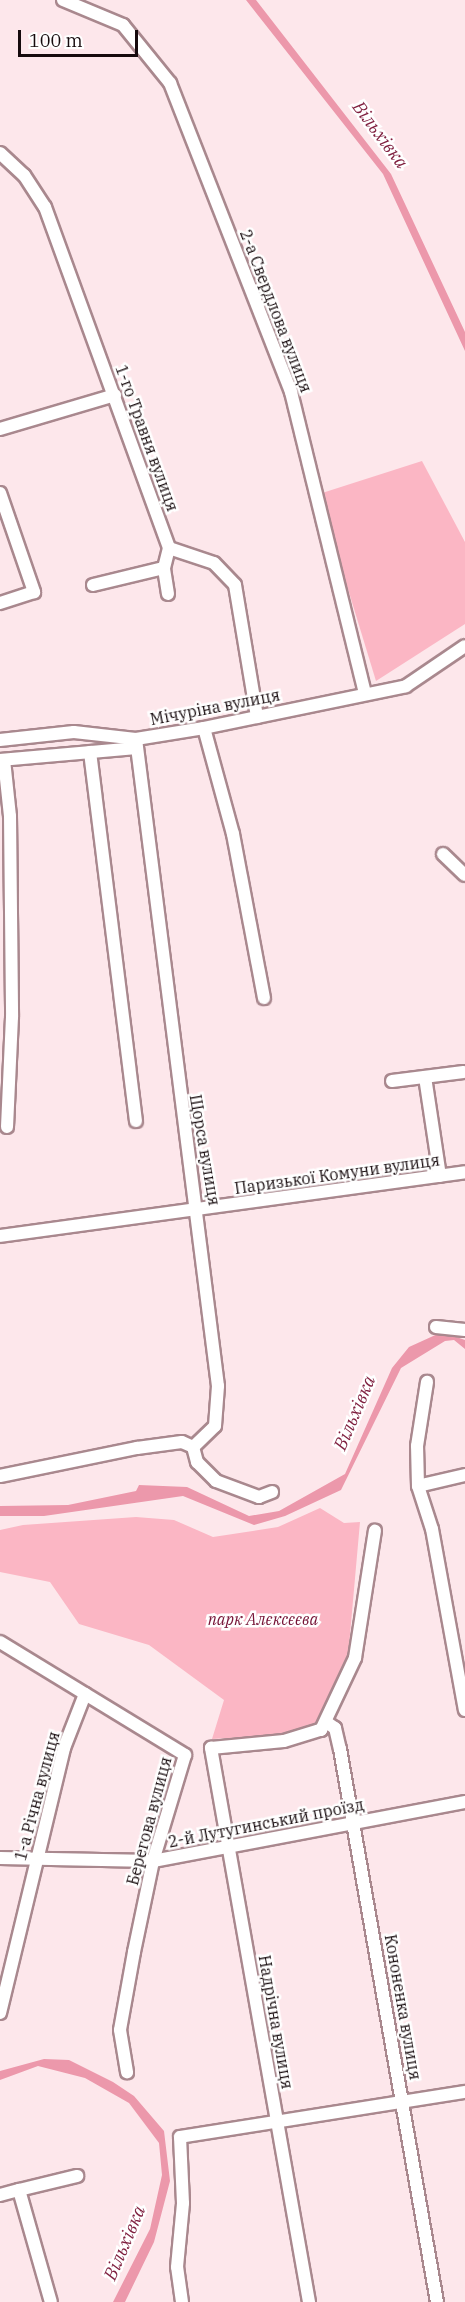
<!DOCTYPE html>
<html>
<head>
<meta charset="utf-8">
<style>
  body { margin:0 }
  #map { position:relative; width:465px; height:2302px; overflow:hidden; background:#fde7eb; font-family:"IBM Plex Serif",serif }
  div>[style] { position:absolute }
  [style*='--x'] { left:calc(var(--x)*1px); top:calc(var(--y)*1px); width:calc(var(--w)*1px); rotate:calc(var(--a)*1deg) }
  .green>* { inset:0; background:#fbb6c4 }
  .water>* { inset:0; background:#ec98ab }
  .roads { filter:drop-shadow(2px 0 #a9888e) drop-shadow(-2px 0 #a9888e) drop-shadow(0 2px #a9888e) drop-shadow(0 -2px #a9888e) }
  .minor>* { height:12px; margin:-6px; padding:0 6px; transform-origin:6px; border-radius:6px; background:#fff }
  span { translate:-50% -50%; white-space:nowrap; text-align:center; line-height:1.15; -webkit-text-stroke:5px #fff; paint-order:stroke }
  .street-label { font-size:16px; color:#160a0d }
  .park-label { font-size:16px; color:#761437; font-style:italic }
  .water-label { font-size:18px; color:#7f1f3f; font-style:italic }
  .scale { position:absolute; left:18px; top:30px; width:120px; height:27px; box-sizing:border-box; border:3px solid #160a0d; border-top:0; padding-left:8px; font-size:18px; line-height:21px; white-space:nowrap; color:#160a0d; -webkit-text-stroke:4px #fff; paint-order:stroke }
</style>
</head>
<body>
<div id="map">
  <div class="green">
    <div style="clip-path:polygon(422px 461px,465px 542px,465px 624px,376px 681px,319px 494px)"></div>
    <div style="clip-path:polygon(320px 1508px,344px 1523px,360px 1522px,348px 1657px,317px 1726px,282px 1735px,212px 1739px,224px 1700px,149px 1645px,79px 1624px,50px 1582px,0 1572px,0 1530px,23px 1525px,136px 1517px,174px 1520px,213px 1537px,278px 1527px)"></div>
  </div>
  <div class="water">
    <div style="clip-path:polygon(246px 0,256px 0,391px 174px,465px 332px,465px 351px,383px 174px)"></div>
    <div style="clip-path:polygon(442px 1332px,465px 1340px,465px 1349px,454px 1340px,445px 1341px,401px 1368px,341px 1490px,285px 1516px,254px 1525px,183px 1496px,44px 1516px,0 1516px,0 1506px,68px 1505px,136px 1491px,139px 1485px,187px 1487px,249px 1516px,279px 1511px,345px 1474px,392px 1368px,409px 1347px)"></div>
    <div style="clip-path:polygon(44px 2059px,69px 2060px,113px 2082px,134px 2096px,164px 2131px,170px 2181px,154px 2242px,125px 2302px,113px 2302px,150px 2229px,162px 2175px,159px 2143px,129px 2103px,85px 2078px,38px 2066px,0 2080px,0 2071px)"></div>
  </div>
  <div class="roads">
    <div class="minor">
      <div style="--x:63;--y:0;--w:65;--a:22.6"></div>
      <div style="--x:123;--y:25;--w:75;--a:51"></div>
      <div style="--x:170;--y:83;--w:332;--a:68.6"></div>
      <div style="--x:291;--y:392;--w:310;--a:76.2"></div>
      <div style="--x:0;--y:153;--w:33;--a:43"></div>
      <div style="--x:24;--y:175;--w:38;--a:57"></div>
      <div style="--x:45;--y:207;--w:363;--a:70"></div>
      <div style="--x:169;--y:548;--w:47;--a:18.4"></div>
      <div style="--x:214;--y:563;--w:30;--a:46"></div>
      <div style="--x:235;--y:585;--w:134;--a:80.5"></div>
      <div style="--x:0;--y:429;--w:120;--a:-16.5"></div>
      <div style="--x:0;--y:493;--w:105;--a:71"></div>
      <div style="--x:34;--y:592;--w:36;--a:162"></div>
      <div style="--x:93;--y:585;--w:73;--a:-13.5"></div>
      <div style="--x:168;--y:594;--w:26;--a:-99"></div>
      <div style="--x:164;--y:568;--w:21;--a:-76"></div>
      <div style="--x:204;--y:728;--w:110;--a:74.7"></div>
      <div style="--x:233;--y:834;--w:167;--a:79.3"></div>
      <div style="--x:136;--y:739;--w:652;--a:82.78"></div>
      <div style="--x:218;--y:1386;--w:40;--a:94.3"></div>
      <div style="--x:215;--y:1426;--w:30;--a:136"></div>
      <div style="--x:193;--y:1447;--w:16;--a:75"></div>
      <div style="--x:197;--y:1462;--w:27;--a:45"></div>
      <div style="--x:216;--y:1481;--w:46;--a:20.4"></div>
      <div style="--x:259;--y:1497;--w:14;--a:-21"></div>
      <div style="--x:0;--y:740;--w:74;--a:-6.2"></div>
      <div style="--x:74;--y:732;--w:62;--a:6.4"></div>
      <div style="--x:136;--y:739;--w:69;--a:-9.2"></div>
      <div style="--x:204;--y:728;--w:206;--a:-11.7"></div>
      <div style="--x:406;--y:686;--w:71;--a:-34.1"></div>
      <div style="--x:90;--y:752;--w:372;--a:82.9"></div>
      <div style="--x:0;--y:760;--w:137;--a:-5"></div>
      <div style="--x:4;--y:760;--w:56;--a:83.9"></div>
      <div style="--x:10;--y:816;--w:201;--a:89.4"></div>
      <div style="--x:12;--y:1017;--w:110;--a:92.6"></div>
      <div style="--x:443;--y:854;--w:30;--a:44"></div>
      <div style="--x:425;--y:1077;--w:100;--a:81.4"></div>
      <div style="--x:392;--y:1081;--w:72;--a:-7.2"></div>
      <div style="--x:0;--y:1236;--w:469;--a:-7.8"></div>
      <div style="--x:436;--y:1327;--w:29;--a:6"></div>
      <div style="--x:465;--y:1475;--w:48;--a:166.8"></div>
      <div style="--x:418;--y:1486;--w:45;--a:72"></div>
      <div style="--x:432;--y:1529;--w:184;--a:79.7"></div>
      <div style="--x:0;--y:1476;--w:140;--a:-11.6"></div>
      <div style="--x:137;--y:1448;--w:45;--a:-7.6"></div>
      <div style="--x:182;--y:1442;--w:12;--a:24"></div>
      <div style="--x:418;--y:1486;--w:40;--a:-91.4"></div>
      <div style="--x:417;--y:1446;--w:65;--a:-81.1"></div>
      <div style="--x:0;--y:1642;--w:217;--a:31.4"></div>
      <div style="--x:185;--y:1755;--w:111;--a:106.8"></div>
      <div style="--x:153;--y:1861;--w:93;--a:101.8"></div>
      <div style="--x:134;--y:1952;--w:79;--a:100.2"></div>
      <div style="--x:120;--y:2030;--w:43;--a:80.5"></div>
      <div style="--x:326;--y:1722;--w:11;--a:34"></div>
      <div style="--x:335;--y:1728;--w:22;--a:77"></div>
      <div style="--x:340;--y:1749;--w:561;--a:80.05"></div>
      <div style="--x:0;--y:1858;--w:153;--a:1.1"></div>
      <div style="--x:153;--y:1861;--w:318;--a:-10.7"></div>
      <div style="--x:0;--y:2013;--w:273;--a:-76.4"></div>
      <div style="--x:64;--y:1748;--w:58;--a:-68.7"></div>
      <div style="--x:19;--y:2190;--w:60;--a:-13.6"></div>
      <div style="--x:0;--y:2195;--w:20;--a:-15"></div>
      <div style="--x:19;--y:2190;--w:116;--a:74.1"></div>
      <div style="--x:182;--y:2302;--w:35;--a:-98"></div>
      <div style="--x:177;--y:2267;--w:64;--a:-84.6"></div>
      <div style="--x:183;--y:2203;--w:66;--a:-92.6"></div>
      <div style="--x:180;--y:2137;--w:289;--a:-9"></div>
      <div style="--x:309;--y:2302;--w:563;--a:-100.03"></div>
      <div style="--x:211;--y:1748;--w:73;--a:-5.5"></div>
      <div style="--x:284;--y:1741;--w:39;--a:-17"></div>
      <div style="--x:321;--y:1730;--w:80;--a:-64.7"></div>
      <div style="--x:355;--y:1658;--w:129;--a:-81.1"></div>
    </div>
  </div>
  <div class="street-label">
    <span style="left:276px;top:311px;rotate:69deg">2-а Свердлова вулиця</span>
    <span style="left:147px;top:438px;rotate:70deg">1-го Травня вулиця</span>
    <span style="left:215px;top:707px;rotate:-11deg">Мічуріна вулиця</span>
    <span style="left:205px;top:1150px;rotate:80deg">Щорса вулиця</span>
    <span style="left:337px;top:1174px;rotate:-8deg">Паризької Комуни вулиця</span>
    <span style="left:37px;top:1796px;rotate:-75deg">1-а Річна вулиця</span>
    <span style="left:149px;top:1821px;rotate:-75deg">Берегова вулиця</span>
    <span style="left:266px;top:1823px;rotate:-11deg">2-й Лутугинський проїзд</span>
    <span style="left:403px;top:2007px;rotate:80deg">Кононенка вулиця</span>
    <span style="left:276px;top:2022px;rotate:80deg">Надрічна вулиця</span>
  </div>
  <div class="park-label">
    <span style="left:263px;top:1619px">парк Алєксєєва</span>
  </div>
  <div class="water-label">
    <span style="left:380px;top:135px;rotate:53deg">Вільхівка</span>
    <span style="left:355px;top:1413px;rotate:-67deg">Вільхівка</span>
    <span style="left:125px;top:2243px;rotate:-67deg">Вільхівка</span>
  </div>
  <div class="scale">100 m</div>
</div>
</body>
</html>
